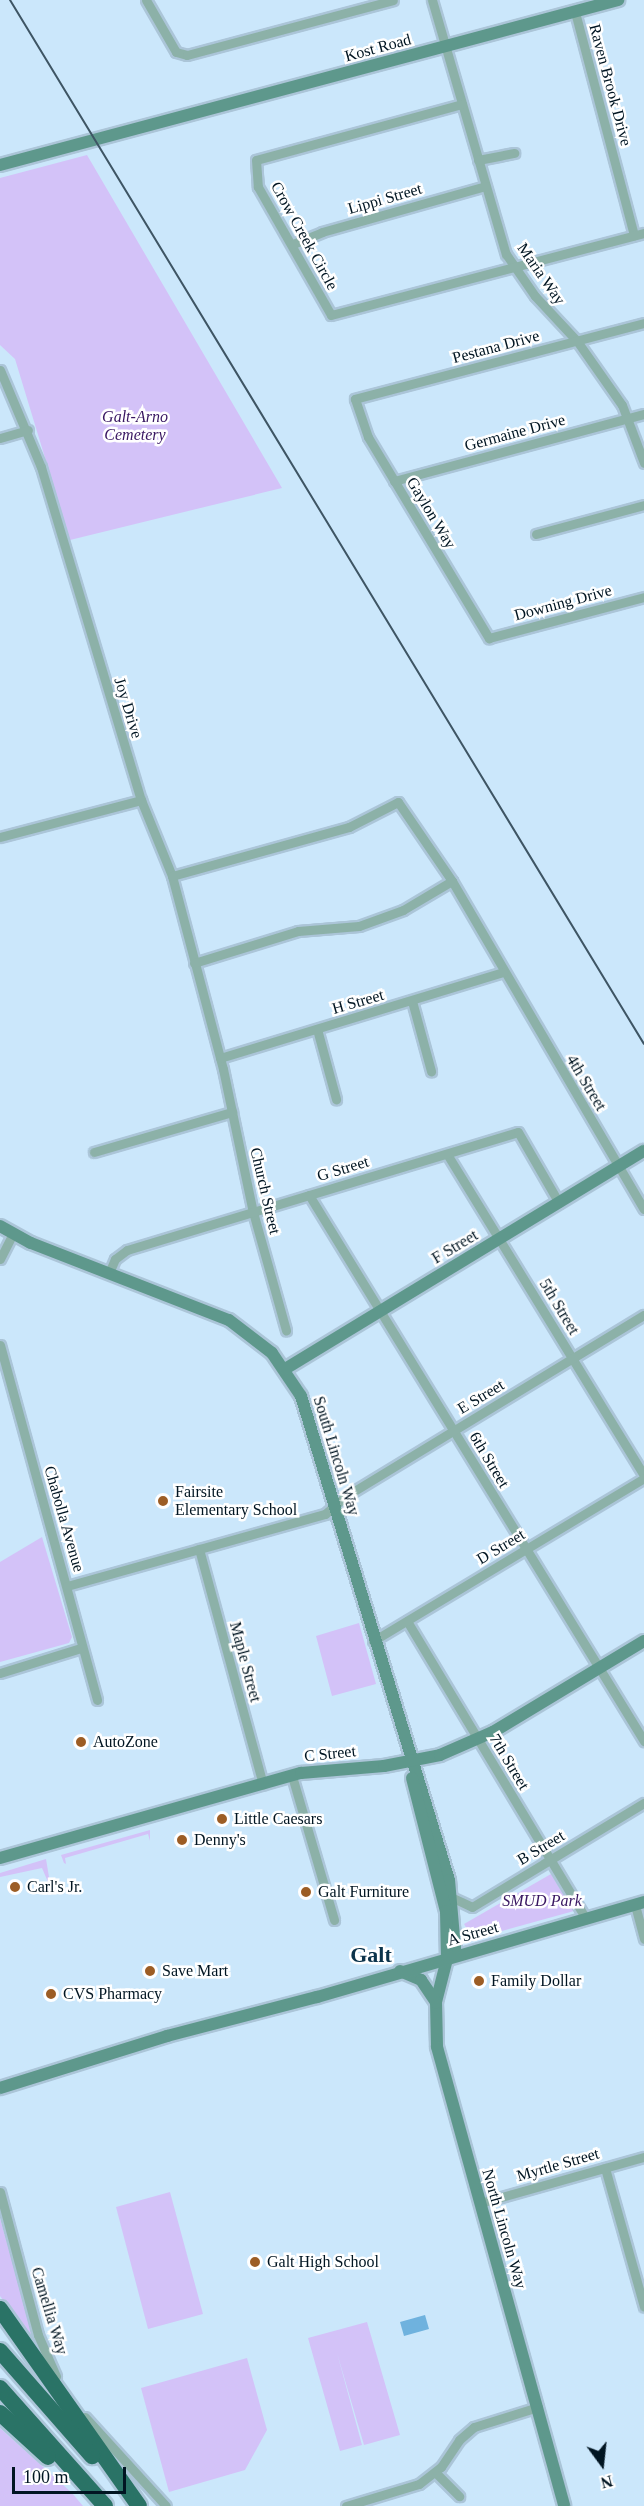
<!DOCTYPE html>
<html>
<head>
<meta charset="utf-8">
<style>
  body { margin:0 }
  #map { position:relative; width:644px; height:2506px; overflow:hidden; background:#cbe7fb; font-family:"Times New Roman",serif }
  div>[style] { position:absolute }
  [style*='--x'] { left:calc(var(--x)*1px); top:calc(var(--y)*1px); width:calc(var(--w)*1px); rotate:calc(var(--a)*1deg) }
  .green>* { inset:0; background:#d3c2f8 }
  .water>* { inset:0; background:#6fb2de }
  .roads { filter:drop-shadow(2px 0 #abc5d8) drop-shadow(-2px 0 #abc5d8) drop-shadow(0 2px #abc5d8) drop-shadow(0 -2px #abc5d8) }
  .street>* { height:9px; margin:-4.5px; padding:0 4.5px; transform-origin:4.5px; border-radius:4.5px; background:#8cb1a8 }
  .secondary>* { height:12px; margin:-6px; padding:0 6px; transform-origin:6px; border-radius:6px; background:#5e988c }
  .highway>* { height:16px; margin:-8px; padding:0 8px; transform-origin:8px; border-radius:8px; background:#2a7366 }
  .rail>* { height:2px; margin:-1px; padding:0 1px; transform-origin:1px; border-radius:1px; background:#3e5564 }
  .dots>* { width:16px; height:16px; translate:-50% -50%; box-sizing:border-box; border:3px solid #fff; border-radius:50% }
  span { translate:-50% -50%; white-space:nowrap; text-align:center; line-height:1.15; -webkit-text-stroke:5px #fff; paint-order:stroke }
  .street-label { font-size:16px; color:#011522 }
  .park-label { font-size:16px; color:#381661; font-style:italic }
  .poi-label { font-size:16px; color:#011522 }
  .left { translate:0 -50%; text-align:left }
  .district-label { font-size:22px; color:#0b334b; font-weight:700 }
  .north { position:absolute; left:572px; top:2434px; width:60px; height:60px; -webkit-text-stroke:4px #fff; paint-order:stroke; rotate:165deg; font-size:16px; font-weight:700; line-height:24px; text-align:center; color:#011522 }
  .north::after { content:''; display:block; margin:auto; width:21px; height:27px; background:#011522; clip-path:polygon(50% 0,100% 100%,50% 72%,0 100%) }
  .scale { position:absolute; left:12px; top:2467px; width:114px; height:27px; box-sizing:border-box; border:3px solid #011522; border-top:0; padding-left:8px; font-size:18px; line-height:21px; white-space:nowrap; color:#011522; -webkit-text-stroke:4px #fff; paint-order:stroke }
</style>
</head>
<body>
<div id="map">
  <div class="green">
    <div style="clip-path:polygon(87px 155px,282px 488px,70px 540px,15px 359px,0 345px,0 178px)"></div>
    <div style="clip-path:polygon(42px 1537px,72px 1637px,69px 1643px,0 1662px,0 1562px)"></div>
    <div style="clip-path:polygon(359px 1623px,376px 1684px,332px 1696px,316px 1636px)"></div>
    <div style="clip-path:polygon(150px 1830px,150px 1841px,148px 1834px,65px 1858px,66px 1864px,64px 1863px,61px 1855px)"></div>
    <div style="clip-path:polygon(46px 1859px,51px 1889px,42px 1868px,0 1877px,0 1873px)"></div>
    <div style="clip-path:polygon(551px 1874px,574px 1911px,473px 1939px,464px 1924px)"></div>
    <div style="clip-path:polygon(170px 2192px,203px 2314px,148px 2329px,116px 2207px)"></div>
    <div style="clip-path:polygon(0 2218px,28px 2316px,49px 2365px,0 2296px)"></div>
    <div style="clip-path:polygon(367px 2322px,400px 2435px,364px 2445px,337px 2353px,362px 2445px,340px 2451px,308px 2338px)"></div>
    <div style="clip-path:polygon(247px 2358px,267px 2430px,245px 2470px,169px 2492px,141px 2388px)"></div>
    <div style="clip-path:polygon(0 2428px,72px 2493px,83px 2506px,0 2506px)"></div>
  </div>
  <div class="water">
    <div style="clip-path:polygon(425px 2315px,429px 2329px,404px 2336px,400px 2322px)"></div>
  </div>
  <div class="roads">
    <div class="street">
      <div style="--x:146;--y:0;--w:60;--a:60"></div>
      <div style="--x:176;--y:52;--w:11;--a:15"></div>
      <div style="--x:187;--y:55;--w:213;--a:-14.9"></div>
      <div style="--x:432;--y:0;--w:265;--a:73.8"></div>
      <div style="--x:506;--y:254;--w:51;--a:55.4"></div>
      <div style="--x:535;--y:296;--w:62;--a:47"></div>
      <div style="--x:577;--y:341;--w:78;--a:54.9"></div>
      <div style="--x:622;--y:405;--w:62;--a:69.2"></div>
      <div style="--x:575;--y:12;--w:231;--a:75.2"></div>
      <div style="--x:462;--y:104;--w:213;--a:164.8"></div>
      <div style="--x:256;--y:160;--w:27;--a:86"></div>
      <div style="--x:258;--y:187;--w:147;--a:60.3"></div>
      <div style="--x:331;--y:315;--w:324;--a:-14.7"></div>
      <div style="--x:478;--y:160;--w:37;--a:-11"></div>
      <div style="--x:293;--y:244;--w:31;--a:-22"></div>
      <div style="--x:322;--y:232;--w:170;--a:-15.7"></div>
      <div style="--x:644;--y:323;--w:299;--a:165.3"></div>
      <div style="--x:355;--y:399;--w:40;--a:71.1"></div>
      <div style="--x:368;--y:437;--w:235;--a:59"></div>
      <div style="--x:489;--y:638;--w:160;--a:-14.8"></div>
      <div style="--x:0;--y:370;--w:105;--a:67.1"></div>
      <div style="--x:41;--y:467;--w:348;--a:73.3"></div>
      <div style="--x:141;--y:800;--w:82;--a:67.8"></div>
      <div style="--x:172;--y:876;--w:200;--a:75.2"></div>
      <div style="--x:223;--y:1069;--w:146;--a:78.2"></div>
      <div style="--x:253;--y:1212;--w:123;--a:74.4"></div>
      <div style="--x:0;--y:438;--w:29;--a:-16"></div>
      <div style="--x:394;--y:481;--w:259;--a:-15"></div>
      <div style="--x:536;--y:534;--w:112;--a:-15"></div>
      <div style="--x:0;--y:837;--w:146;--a:-14.7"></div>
      <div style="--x:172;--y:876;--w:184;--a:-15.5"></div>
      <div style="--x:349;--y:827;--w:55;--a:-27"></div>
      <div style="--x:398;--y:802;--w:96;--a:55.6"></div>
      <div style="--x:194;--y:963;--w:109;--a:-17.1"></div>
      <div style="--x:298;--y:931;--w:61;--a:-4.7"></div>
      <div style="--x:359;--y:926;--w:47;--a:-20"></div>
      <div style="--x:403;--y:910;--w:57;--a:-30.6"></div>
      <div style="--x:452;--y:881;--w:380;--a:59.7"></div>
      <div style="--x:412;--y:1001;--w:73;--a:74.8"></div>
      <div style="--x:317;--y:1029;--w:73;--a:74.8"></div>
      <div style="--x:220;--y:1058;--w:296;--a:-16.9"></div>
      <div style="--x:94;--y:1152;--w:144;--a:-16.2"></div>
      <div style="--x:447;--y:1154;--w:377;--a:58.5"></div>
      <div style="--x:309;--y:1195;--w:641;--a:58.47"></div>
      <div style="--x:0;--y:1259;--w:28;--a:-63"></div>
      <div style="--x:109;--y:1273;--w:15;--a:-67"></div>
      <div style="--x:115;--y:1259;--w:15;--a:-37"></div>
      <div style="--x:127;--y:1250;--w:408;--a:-16.8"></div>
      <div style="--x:518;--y:1132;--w:82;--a:60"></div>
      <div style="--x:0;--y:1345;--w:368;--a:74.7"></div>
      <div style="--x:199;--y:1549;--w:244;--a:74.8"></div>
      <div style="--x:67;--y:1586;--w:268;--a:-15.6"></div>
      <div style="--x:325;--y:1514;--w:28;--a:-41"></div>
      <div style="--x:346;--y:1496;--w:349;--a:-31.3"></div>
      <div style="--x:407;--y:1621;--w:348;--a:59"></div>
      <div style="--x:373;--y:1641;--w:316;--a:-31"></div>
      <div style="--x:0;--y:1673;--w:85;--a:-17.2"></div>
      <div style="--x:292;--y:1776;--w:150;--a:73.7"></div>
      <div style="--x:453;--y:1898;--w:21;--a:25"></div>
      <div style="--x:472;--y:1907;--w:201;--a:-31.2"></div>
      <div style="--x:635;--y:1905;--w:35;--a:75"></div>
      <div style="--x:605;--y:2168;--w:144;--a:74.3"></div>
      <div style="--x:0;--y:2192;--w:148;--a:75.1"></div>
      <div style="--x:38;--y:2335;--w:45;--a:66.3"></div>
      <div style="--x:480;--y:2203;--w:170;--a:-15.7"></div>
      <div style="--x:85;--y:2417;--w:120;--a:47.7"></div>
      <div style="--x:436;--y:2473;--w:33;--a:45"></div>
      <div style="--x:346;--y:2506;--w:76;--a:-16.8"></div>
      <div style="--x:419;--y:2484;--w:28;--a:-38"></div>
      <div style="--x:441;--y:2467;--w:32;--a:-56"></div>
      <div style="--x:459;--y:2440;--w:20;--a:-41"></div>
      <div style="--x:474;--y:2427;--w:67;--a:-17.4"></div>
    </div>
    <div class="secondary">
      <div style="--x:0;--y:165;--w:640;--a:-14.95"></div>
      <div style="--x:0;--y:1226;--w:35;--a:29"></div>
      <div style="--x:31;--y:1243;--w:212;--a:21.3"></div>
      <div style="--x:229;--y:1320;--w:54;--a:37.5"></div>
      <div style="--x:272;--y:1353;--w:52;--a:56"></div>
      <div style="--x:301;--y:1396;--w:506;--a:73"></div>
      <div style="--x:449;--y:1880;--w:68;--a:85"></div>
      <div style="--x:455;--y:1948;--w:14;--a:126"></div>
      <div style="--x:447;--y:1959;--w:44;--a:104.3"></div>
      <div style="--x:436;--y:2002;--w:45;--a:88.7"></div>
      <div style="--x:437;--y:2047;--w:476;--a:74.5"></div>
      <div style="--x:285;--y:1369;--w:420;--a:-31.3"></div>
      <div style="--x:412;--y:1778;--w:137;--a:75.7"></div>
      <div style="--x:446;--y:1911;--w:48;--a:88.8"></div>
      <div style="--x:0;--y:1858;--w:313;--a:-15.8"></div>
      <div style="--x:301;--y:1773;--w:83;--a:-4.8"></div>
      <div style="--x:384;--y:1766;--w:57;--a:-11.1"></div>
      <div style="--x:440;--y:1755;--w:58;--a:-23.5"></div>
      <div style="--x:493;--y:1732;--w:176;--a:-31.1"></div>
      <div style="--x:400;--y:1971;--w:23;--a:23"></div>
      <div style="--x:421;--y:1980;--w:27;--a:56"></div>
      <div style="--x:0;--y:2088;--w:175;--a:-17.3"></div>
      <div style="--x:167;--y:2036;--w:155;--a:-14.6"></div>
      <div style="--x:317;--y:1997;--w:341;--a:-16.2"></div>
    </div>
    <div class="highway">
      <div style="--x:0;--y:2309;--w:241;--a:54.8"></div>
      <div style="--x:0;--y:2351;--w:140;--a:48.8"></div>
      <div style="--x:0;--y:2388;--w:158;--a:48.3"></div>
      <div style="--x:0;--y:2413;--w:65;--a:42.5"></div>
    </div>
  </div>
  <div class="rail">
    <div style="--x:10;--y:0;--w:1221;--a:58.73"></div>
  </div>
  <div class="dots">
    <div style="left:163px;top:1501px;background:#9c5d25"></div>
    <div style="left:81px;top:1742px;background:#9c5d25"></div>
    <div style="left:222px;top:1819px;background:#9c5d25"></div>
    <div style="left:182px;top:1840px;background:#9c5d25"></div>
    <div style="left:15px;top:1887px;background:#9c5d25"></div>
    <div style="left:306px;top:1892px;background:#9c5d25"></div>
    <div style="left:150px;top:1971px;background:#9c5d25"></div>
    <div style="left:479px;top:1981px;background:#9c5d25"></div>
    <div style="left:51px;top:1994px;background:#9c5d25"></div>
    <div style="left:255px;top:2262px;background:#9c5d25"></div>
  </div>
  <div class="street-label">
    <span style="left:378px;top:48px;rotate:-15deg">Kost Road</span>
    <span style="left:610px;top:85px;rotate:75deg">Raven Brook Drive</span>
    <span style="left:385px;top:199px;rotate:-16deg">Lippi Street</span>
    <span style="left:304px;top:236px;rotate:61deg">Crow Creek Circle</span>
    <span style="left:541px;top:274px;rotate:55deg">Maria Way</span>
    <span style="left:496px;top:347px;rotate:-15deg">Pestana Drive</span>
    <span style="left:515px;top:433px;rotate:-15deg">Germaine Drive</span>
    <span style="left:431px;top:513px;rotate:59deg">Gaylon Way</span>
    <span style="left:563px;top:603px;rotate:-15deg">Downing Drive</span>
    <span style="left:128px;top:708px;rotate:73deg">Joy Drive</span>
    <span style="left:358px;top:1002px;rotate:-16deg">H Street</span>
    <span style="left:586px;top:1083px;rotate:59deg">4th Street</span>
    <span style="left:343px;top:1169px;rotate:-17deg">G Street</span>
    <span style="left:265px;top:1191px;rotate:77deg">Church Street</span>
    <span style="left:455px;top:1247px;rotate:-31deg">F Street</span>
    <span style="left:559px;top:1307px;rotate:59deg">5th Street</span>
    <span style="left:481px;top:1397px;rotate:-31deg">E Street</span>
    <span style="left:336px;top:1456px;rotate:73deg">South Lincoln Way</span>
    <span style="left:489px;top:1460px;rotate:59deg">6th Street</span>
    <span style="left:64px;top:1519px;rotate:74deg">Chabolla Avenue</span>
    <span style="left:501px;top:1547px;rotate:-31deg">D Street</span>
    <span style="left:245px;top:1662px;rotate:75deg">Maple Street</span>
    <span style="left:330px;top:1754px;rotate:-6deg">C Street</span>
    <span style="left:509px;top:1762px;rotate:59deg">7th Street</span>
    <span style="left:541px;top:1848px;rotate:-31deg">B Street</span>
    <span style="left:473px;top:1934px;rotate:-16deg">A Street</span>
    <span style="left:558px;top:2165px;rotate:-16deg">Myrtle Street</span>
    <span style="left:504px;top:2229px;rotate:74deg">North Lincoln Way</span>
    <span style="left:49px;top:2311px;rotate:73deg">Camellia Way</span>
  </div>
  <div class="park-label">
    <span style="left:135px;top:426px">Galt-Arno<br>Cemetery</span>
    <span style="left:542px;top:1901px">SMUD Park</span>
  </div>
  <div class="poi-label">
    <span class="left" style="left:175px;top:1501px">Fairsite<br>Elementary School</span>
    <span class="left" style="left:93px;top:1742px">AutoZone</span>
    <span class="left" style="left:234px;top:1819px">Little Caesars</span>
    <span class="left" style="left:194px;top:1840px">Denny's</span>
    <span class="left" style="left:27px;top:1887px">Carl's Jr.</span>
    <span class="left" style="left:318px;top:1892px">Galt Furniture</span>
    <span class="left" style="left:162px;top:1971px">Save Mart</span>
    <span class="left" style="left:491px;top:1981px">Family Dollar</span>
    <span class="left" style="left:63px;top:1994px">CVS Pharmacy</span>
    <span class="left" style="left:267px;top:2262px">Galt High School</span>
  </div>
  <div class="district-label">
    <span style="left:371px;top:1955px">Galt</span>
  </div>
  <div class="north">N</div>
  <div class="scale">100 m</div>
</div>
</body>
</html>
